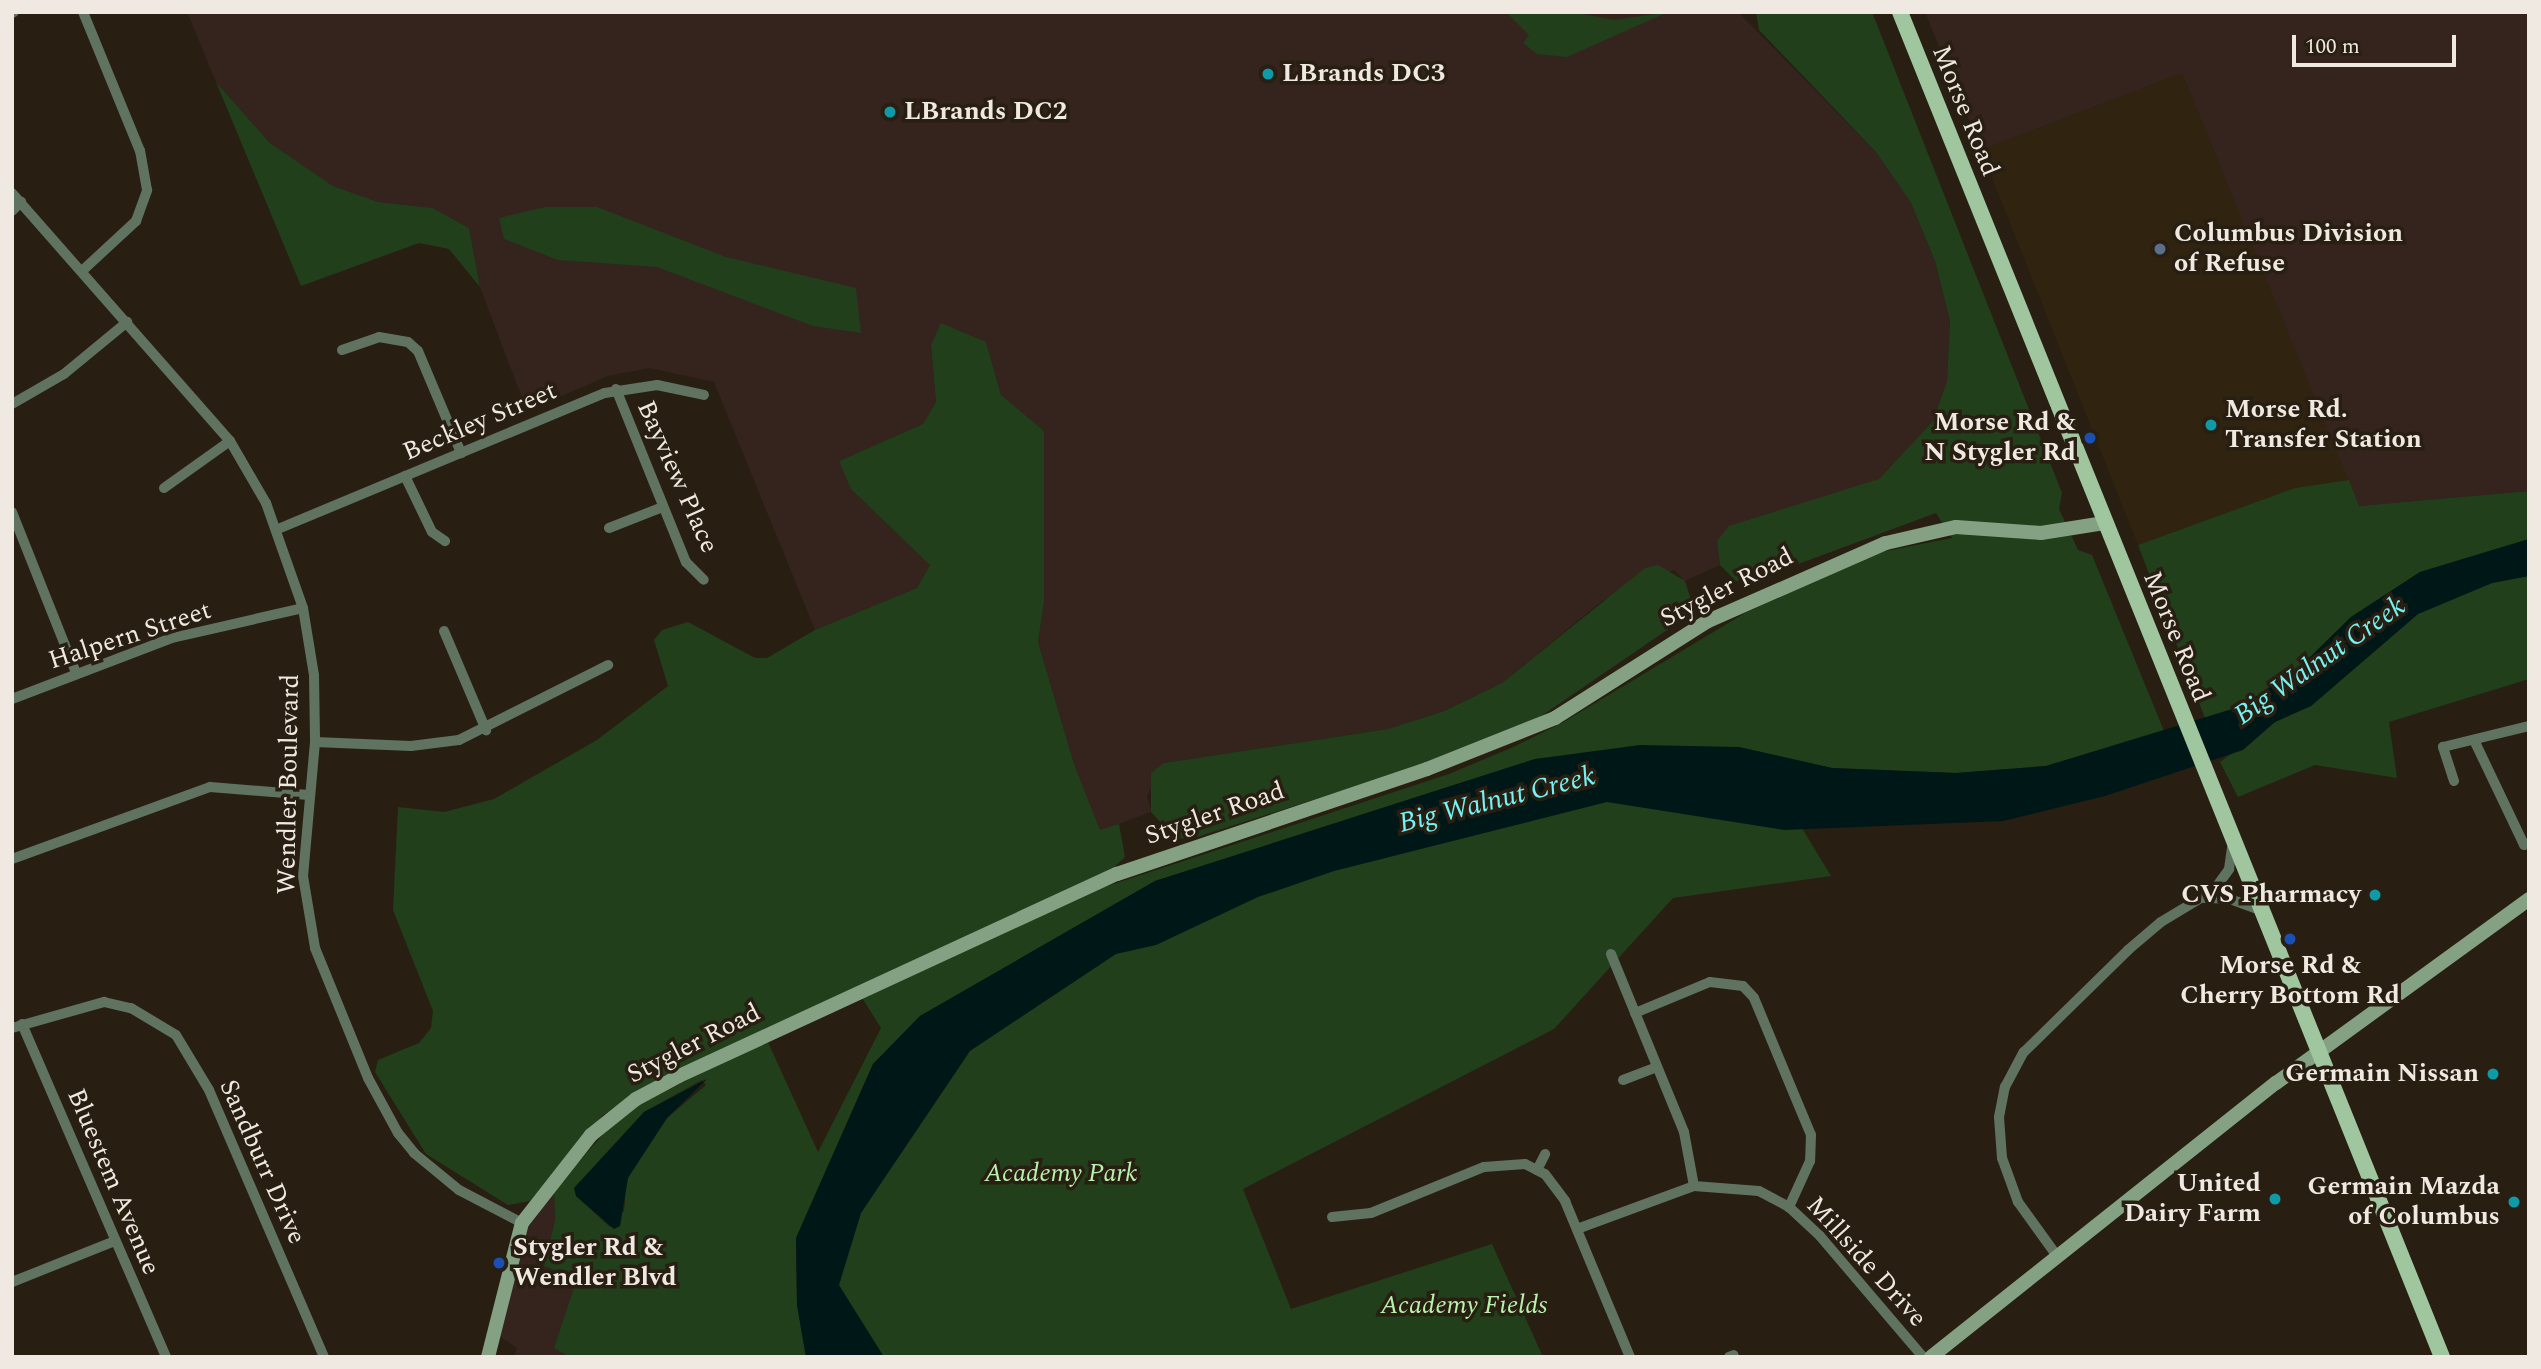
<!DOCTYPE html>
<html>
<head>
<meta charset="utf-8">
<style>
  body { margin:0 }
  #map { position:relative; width:2541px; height:1369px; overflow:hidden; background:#281f12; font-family:Spectral,serif }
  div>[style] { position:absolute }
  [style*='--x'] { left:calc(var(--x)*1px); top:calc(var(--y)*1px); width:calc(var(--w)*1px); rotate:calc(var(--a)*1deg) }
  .built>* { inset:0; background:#302410 }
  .industrial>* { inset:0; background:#35231d }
  .green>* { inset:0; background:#213f1b }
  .water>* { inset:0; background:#001718 }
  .minor>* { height:10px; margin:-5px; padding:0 5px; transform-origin:5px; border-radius:5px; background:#607360 }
  .secondary>* { height:14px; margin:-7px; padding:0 7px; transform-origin:7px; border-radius:7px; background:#84a283 }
  .primary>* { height:16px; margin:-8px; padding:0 8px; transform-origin:8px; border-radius:8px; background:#9fc69e }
  .dots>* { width:19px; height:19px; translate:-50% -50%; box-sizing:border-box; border:4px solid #281f12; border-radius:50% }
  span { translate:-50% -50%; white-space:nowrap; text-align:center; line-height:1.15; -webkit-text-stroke:7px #281f12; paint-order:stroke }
  .poi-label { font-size:26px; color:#efe9e1; font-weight:700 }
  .left { translate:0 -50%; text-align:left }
  .right { translate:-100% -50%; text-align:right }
  .street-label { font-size:26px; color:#efe9e1 }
  .park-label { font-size:26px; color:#b7f2ac; font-style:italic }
  .water-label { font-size:28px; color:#75f2f3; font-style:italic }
  .frame { position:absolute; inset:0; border:14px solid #efe9e1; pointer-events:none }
  .scale { position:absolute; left:2292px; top:35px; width:164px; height:32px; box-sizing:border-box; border:4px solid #efe9e1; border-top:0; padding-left:9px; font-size:21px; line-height:24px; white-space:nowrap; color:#efe9e1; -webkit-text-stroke:5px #281f12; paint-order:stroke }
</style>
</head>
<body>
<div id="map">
  <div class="built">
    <div style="clip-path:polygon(2182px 73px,2349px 480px,2295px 488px,2138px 545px,1981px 150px)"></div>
  </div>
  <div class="industrial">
    <div style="clip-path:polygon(187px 12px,1738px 12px,1876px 152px,1911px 203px,1935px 261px,1950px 321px,1947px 381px,1933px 421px,1879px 479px,1717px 541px,1720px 565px,1685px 581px,1674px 570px,1602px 601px,1502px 683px,1443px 711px,1388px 729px,1164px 763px,1147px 796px,1151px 812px,1100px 831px,1074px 764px,1038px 642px,1044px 602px,1044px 431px,1001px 395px,986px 342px,931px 345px,936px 402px,923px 424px,839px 461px,930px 565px,917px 588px,815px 630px,714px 382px,649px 368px,608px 376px,527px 411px,480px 287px,469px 228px,433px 208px,378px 202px,333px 186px,270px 143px,216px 82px)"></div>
    <div style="clip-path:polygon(1925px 12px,2529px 12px,2529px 491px,2359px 506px,2182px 73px,1981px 150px)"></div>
    <div style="clip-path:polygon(554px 1190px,555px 1220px,544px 1266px,577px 1278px,554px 1348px,569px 1357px,514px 1357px,517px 1348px,499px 1336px,526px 1231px)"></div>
  </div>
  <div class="green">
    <div style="clip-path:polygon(1506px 12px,1572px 12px,1614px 20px,1668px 12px,1567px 57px,1537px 54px,1523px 43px,1529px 35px)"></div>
    <div style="clip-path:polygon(evenodd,1756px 12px,1872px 12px,2062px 493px,2059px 509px,2078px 550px,2092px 555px,2164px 731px,2046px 766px,1956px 773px,1832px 768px,1739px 747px,1535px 759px,1155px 881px,920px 1016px,873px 1064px,796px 1238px,797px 1305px,806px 1357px,569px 1357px,554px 1348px,577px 1278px,544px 1266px,555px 1220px,554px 1190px,613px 1123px,640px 1104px,767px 1040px,818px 1152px,881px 1028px,861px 996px,1089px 892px,1449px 774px,1511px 748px,1562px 723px,1745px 613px,1876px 553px,1952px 538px,1936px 513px,1763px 577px,1736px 581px,1720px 565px,1717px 541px,1729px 526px,1879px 479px,1933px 421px,1947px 381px,1950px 321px,1935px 261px,1911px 203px,1876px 152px,1759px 30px,1756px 12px,702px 1080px,706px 1085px,667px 1118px,627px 1178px,624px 1211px,610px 1227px,576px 1196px,644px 1112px,702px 1080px)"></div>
    <div style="clip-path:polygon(216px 82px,270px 143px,333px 186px,378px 202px,433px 208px,469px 228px,480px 287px,449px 249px,419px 243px,301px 286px)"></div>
    <div style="clip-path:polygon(545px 207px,597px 207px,726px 257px,856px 288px,861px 333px,813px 326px,657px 267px,558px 260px,504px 239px,499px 218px)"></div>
    <div style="clip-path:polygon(941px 323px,986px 342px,1001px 395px,1044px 431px,1044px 602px,1038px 642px,1074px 764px,1100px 830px,1119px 824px,1125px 857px,1111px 870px,659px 1078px,602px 1116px,530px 1201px,508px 1205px,426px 1154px,375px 1072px,378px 1060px,419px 1043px,431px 1028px,433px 1011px,393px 910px,398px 807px,444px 812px,494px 799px,597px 740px,668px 686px,654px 640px,662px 630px,688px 622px,755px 658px,767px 658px,815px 630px,917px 588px,930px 565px,851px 489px,839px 461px,923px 424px,936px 402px,931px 345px)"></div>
    <div style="clip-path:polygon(2349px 480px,2359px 506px,2529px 491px,2529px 539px,2420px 572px,2351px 617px,2301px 666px,2242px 706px,2205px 718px,2138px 545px,2295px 488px)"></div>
    <div style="clip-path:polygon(1658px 565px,1685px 581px,1692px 603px,1686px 617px,1534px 721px,1437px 760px,1191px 839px,1175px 838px,1151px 812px,1151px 773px,1164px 763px,1388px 729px,1444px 711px,1502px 683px,1645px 568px)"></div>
    <div style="clip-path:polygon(2529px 576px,2529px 679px,2389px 722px,2397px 778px,2315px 765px,2238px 797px,2220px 762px,2275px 722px,2311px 706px,2418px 614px,2492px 583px)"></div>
    <div style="clip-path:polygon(1771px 777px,1831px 876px,1673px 898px,1554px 1029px,1243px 1189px,1291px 1309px,1492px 1244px,1543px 1357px,837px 1357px,821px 1289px,959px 1018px,1425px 815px)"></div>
  </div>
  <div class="water">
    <div style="clip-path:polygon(2529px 539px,2529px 576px,2492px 583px,2418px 614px,2311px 706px,2275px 722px,2243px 750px,2105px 796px,2003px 821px,1784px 830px,1607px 802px,1334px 871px,1258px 897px,1156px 945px,1116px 954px,970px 1051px,861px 1213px,839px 1285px,884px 1357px,806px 1357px,797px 1305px,796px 1238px,873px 1064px,920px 1016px,1155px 881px,1535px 759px,1640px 745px,1739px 747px,1832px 768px,1956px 773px,2046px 766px,2242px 706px,2301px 666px,2351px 617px,2420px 572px)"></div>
    <div style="clip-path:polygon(707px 1079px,667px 1118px,628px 1178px,620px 1226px,614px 1229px,576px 1196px,574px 1188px,644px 1112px)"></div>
  </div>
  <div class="minor">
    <div style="--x:12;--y:13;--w:2;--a:-27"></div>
    <div style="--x:12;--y:193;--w:330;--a:48.7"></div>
    <div style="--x:230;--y:441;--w:72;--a:59.9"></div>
    <div style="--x:266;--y:503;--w:111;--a:70.6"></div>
    <div style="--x:303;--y:608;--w:68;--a:80.7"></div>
    <div style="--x:314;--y:675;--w:67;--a:89.1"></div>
    <div style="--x:315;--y:742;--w:135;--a:95.1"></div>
    <div style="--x:303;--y:876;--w:73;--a:80.5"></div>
    <div style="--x:315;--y:948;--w:140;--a:67.8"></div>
    <div style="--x:368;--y:1078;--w:63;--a:61.4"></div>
    <div style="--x:398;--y:1133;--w:26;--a:51"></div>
    <div style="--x:414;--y:1153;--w:58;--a:39.4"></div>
    <div style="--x:459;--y:1190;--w:71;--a:27.6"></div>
    <div style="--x:12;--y:211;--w:13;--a:-45"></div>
    <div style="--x:82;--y:271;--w:74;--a:-42.8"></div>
    <div style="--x:136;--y:221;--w:33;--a:-70"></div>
    <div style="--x:147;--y:190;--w:40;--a:-100"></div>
    <div style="--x:140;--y:151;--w:150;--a:-112.3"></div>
    <div style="--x:342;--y:350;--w:39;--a:-19"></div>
    <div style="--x:379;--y:337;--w:29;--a:10"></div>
    <div style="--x:408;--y:342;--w:13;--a:42"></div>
    <div style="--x:418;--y:351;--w:111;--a:67.1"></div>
    <div style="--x:616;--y:389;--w:187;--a:68"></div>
    <div style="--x:686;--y:562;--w:25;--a:45"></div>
    <div style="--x:12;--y:404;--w:60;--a:-30"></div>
    <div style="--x:64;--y:374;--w:82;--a:-39.5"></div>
    <div style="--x:405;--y:476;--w:62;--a:64.3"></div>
    <div style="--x:432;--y:532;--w:16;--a:35"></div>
    <div style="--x:164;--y:488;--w:81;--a:-35.5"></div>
    <div style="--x:12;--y:512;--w:173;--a:68.3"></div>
    <div style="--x:609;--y:528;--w:58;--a:-21.3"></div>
    <div style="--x:278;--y:529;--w:354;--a:-22.6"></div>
    <div style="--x:605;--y:393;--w:53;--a:-8.7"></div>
    <div style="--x:657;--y:385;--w:48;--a:12"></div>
    <div style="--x:444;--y:631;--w:108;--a:67"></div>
    <div style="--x:12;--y:699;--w:171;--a:-20.9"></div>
    <div style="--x:172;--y:638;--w:134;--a:-12.9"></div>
    <div style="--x:2474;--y:740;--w:116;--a:64.5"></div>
    <div style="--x:2524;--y:845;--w:5;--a:-22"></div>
    <div style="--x:315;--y:742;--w:96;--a:2.4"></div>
    <div style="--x:411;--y:746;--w:48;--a:-7.1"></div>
    <div style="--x:459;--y:740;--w:167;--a:-26.7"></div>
    <div style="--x:2454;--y:781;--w:36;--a:-108"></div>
    <div style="--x:2443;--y:747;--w:89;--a:-13.7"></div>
    <div style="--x:12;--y:859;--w:211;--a:-20"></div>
    <div style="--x:210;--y:787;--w:99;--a:4.6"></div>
    <div style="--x:2205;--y:898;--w:25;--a:2"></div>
    <div style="--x:2230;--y:899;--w:32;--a:20"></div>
    <div style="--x:1611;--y:954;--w:192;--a:67.7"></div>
    <div style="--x:1684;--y:1132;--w:55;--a:79.5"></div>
    <div style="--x:1635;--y:1013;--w:81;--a:-22.5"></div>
    <div style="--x:1710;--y:982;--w:33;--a:7"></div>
    <div style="--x:1743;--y:986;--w:16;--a:47"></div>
    <div style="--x:1754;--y:998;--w:148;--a:67.4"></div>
    <div style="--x:1811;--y:1135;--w:26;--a:92"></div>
    <div style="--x:1810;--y:1161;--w:51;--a:114.5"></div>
    <div style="--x:22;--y:1024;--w:363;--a:66.6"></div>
    <div style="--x:12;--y:1028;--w:96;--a:-15.8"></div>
    <div style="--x:104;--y:1002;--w:28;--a:13"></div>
    <div style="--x:131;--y:1008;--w:52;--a:31"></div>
    <div style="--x:176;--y:1035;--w:64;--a:59"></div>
    <div style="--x:209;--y:1090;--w:291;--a:66.7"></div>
    <div style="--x:1623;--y:1080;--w:36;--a:-21"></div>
    <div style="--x:1537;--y:1170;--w:18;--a:-63"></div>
    <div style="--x:1332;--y:1217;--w:39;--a:-6"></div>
    <div style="--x:1371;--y:1213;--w:122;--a:-22.2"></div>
    <div style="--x:1484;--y:1167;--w:41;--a:-4.2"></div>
    <div style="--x:1525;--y:1164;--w:22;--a:27"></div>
    <div style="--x:1545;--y:1174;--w:34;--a:53"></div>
    <div style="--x:1565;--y:1201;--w:169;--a:67.4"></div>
    <div style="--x:1577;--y:1229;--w:125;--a:-20.2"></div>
    <div style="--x:1694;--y:1186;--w:65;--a:4.4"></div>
    <div style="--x:1759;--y:1191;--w:34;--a:28"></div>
    <div style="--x:1789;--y:1207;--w:42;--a:43.1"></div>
    <div style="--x:1820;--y:1236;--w:159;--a:49.6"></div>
    <div style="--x:2057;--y:1256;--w:67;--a:-125.8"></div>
    <div style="--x:2018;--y:1202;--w:47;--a:-110"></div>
    <div style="--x:2002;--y:1158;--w:41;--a:-94.2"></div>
    <div style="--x:1999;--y:1117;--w:31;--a:-79"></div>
    <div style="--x:2005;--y:1087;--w:40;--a:-62"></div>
    <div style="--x:2024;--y:1052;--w:146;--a:-44.4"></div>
    <div style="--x:2128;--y:950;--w:43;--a:-40.3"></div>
    <div style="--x:2161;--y:922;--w:62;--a:-31.1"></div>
    <div style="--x:2214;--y:890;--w:26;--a:-54"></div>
    <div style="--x:2229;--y:869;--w:22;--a:-82"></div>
    <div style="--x:12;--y:1282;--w:111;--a:-21.7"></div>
    <div style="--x:1729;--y:1357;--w:5;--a:-22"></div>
  </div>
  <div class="secondary">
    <div style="--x:488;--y:1357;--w:138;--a:-75.8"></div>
    <div style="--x:522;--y:1223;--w:112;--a:-51.9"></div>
    <div style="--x:591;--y:1135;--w:58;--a:-38.7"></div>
    <div style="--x:636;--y:1099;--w:49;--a:-28.1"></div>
    <div style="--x:679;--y:1076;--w:482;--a:-24.8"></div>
    <div style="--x:1117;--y:874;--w:327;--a:-18.7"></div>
    <div style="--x:1427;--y:769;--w:138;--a:-21.7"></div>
    <div style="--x:1555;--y:718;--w:181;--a:-32.4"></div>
    <div style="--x:1708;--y:621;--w:194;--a:-23.7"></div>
    <div style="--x:1886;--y:543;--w:72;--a:-12.9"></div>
    <div style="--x:1956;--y:527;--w:85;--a:4"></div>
    <div style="--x:2041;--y:533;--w:64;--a:-9"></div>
    <div style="--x:1931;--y:1357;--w:441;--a:-38.5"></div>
    <div style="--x:2276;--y:1083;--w:313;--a:-36"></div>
  </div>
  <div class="primary">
    <div style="--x:1900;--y:12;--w:1450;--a:68.05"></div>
  </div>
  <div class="dots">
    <div style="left:1268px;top:74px;background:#0f9aa8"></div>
    <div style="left:890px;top:112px;background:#0f9aa8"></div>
    <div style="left:2160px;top:249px;background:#5c6f8a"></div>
    <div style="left:2211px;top:425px;background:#0f9aa8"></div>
    <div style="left:2090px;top:438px;background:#1a4fb4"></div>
    <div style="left:2375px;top:895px;background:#0f9aa8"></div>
    <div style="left:2290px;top:939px;background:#1a4fb4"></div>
    <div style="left:2493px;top:1074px;background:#0f9aa8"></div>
    <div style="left:2275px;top:1199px;background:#0f9aa8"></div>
    <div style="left:2514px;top:1202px;background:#0f9aa8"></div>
    <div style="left:499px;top:1263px;background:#1a4fb4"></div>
  </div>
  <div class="poi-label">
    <span class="left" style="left:1282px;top:74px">LBrands DC3</span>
    <span class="left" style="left:904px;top:112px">LBrands DC2</span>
    <span class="left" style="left:2174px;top:249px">Columbus Division<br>of Refuse</span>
    <span class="left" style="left:2225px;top:425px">Morse Rd.<br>Transfer Station</span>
    <span class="right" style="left:2076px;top:438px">Morse Rd &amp;<br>N Stygler Rd</span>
    <span class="right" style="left:2361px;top:895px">CVS Pharmacy</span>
    <span style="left:2290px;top:981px">Morse Rd &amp;<br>Cherry Bottom Rd</span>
    <span class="right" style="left:2479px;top:1074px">Germain Nissan</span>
    <span class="right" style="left:2261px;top:1199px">United<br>Dairy Farm</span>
    <span class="right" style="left:2500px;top:1202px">Germain Mazda<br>of Columbus</span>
    <span class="left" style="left:513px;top:1263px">Stygler Rd &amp;<br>Wendler Blvd</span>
  </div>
  <div class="street-label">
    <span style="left:1965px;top:111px;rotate:68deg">Morse Road</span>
    <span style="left:480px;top:422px;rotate:-23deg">Beckley Street</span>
    <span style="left:677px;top:477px;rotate:66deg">Bayview Place</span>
    <span style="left:1727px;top:588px;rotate:-27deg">Stygler Road</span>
    <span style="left:130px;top:636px;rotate:-18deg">Halpern Street</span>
    <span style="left:2176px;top:637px;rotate:68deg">Morse Road</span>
    <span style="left:289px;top:784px;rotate:-89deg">Wendler Boulevard</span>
    <span style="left:1215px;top:814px;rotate:-19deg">Stygler Road</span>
    <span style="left:694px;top:1044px;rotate:-27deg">Stygler Road</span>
    <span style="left:262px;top:1162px;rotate:66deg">Sandburr Drive</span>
    <span style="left:113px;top:1182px;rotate:67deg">Bluestem Avenue</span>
    <span style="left:1866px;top:1262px;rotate:48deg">Millside Drive</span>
  </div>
  <div class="park-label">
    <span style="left:1061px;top:1174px">Academy Park</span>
    <span style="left:1464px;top:1306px">Academy Fields</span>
  </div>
  <div class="water-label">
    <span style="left:2320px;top:661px;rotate:-35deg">Big Walnut Creek</span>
    <span style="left:1497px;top:800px;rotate:-14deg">Big Walnut Creek</span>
  </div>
  <div class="frame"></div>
  <div class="scale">100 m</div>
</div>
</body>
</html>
